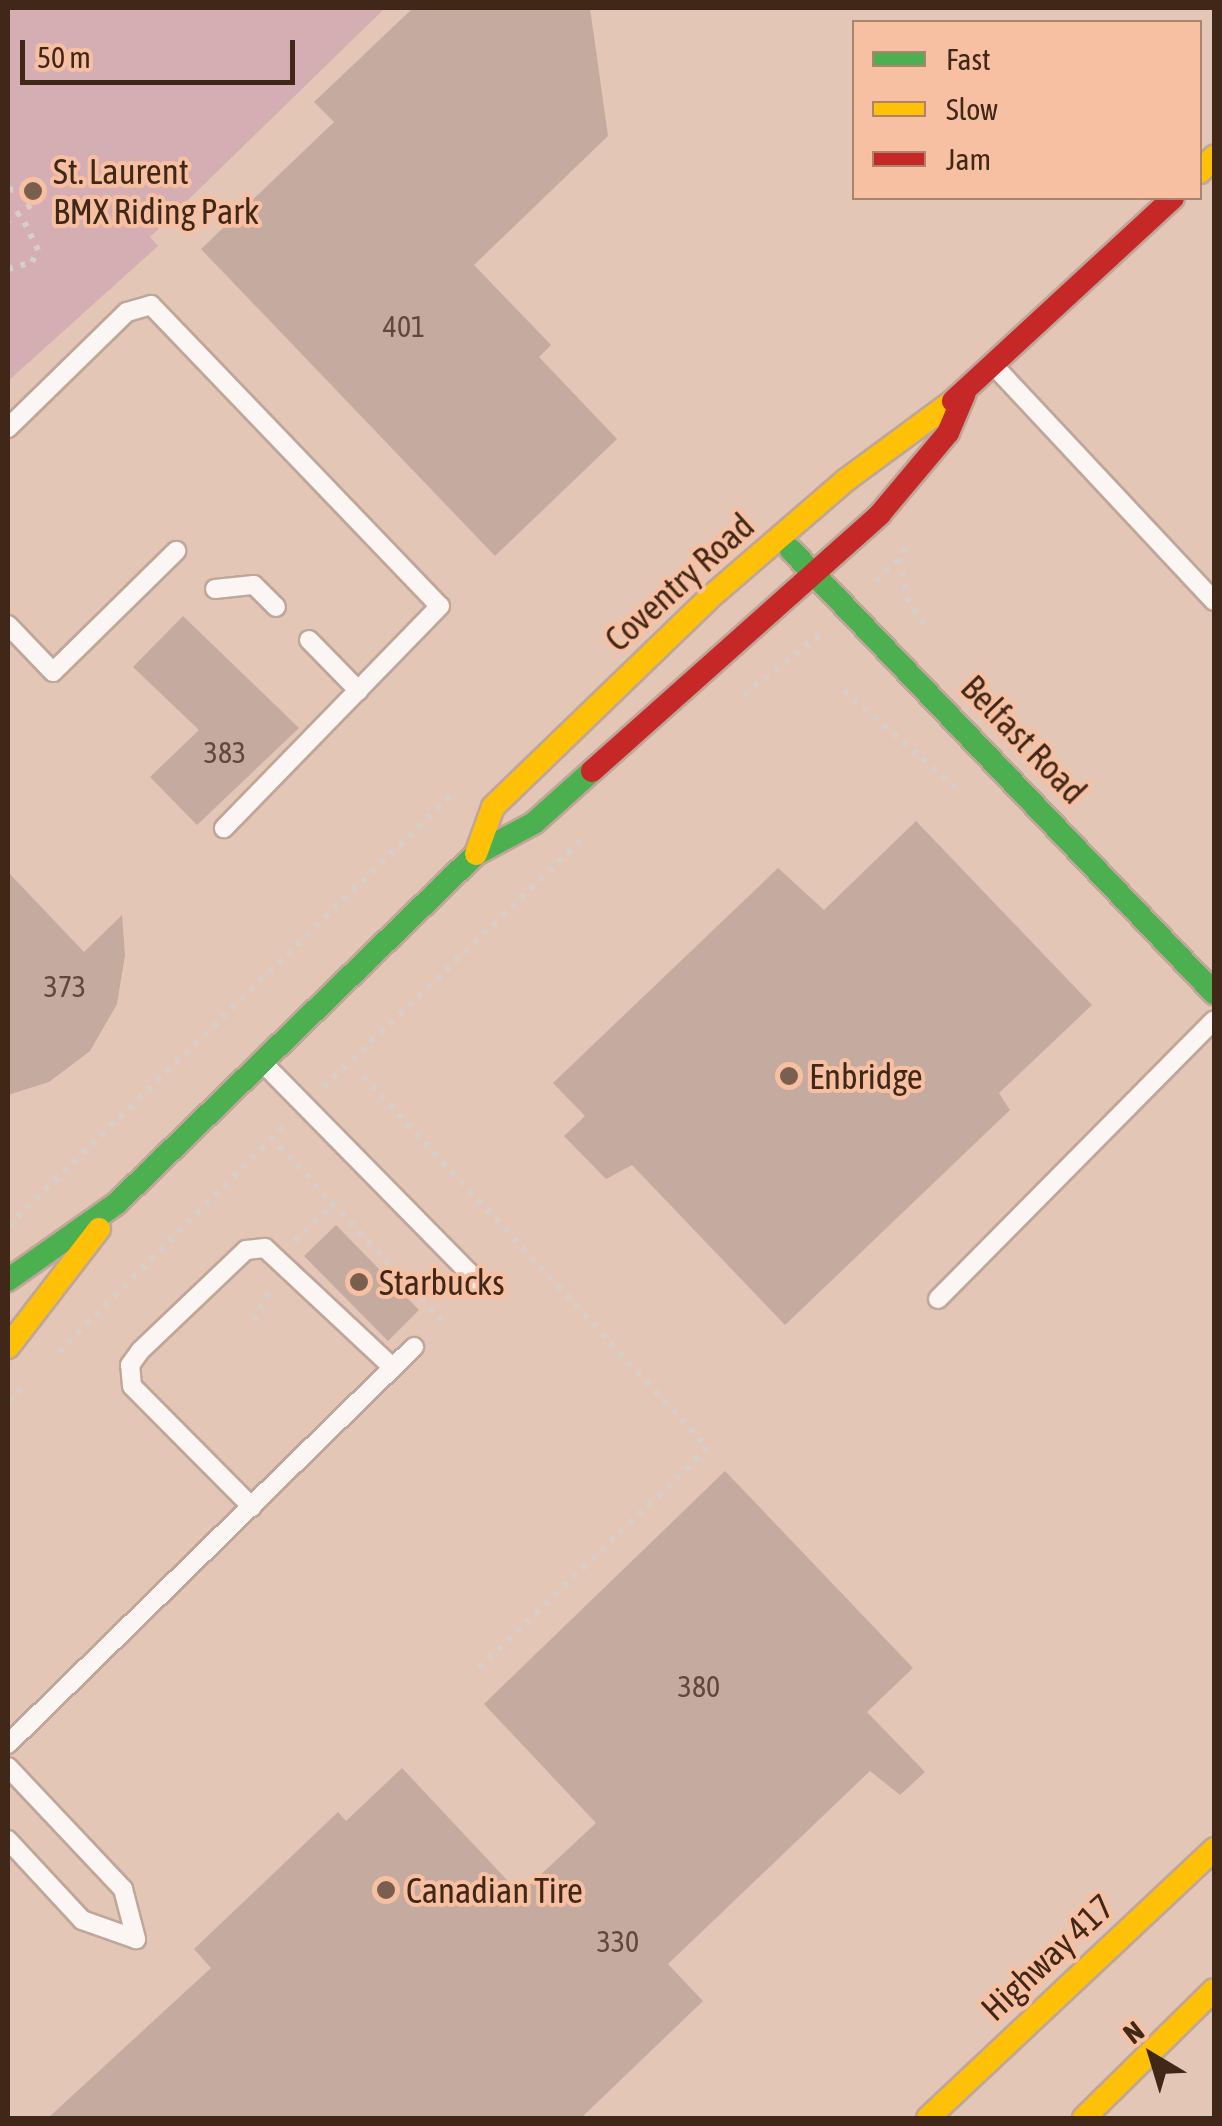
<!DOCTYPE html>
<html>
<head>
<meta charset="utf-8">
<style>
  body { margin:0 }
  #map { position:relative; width:1222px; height:2126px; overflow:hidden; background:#e3c6b6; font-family:"Asap Condensed",sans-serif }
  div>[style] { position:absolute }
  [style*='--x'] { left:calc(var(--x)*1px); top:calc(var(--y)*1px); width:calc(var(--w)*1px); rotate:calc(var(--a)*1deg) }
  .green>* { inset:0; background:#d4aeb2 }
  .building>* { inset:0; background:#c5aaa0 }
  .path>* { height:6px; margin-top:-3px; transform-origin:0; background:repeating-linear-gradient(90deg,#d7cec9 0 5px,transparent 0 13px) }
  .roads { filter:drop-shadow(2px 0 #bfa698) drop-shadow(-2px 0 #bfa698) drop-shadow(0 2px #bfa698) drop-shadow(0 -2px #bfa698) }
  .lane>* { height:18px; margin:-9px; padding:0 9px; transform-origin:9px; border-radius:9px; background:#fbf6f4 }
  .fast>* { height:22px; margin:-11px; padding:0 11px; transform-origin:11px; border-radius:11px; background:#4caf50 }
  .slow>* { height:22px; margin:-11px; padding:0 11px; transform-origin:11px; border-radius:11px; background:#ffc107 }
  .jam>* { height:22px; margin:-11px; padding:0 11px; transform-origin:11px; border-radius:11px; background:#c62828 }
  .dots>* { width:28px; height:28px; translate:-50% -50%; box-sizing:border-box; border:5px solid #f7c0a2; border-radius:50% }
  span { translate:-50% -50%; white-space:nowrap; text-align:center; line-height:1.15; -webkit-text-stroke:8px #f7c0a2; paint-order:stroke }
  .number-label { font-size:30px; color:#62483a }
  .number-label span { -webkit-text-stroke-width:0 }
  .poi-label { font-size:35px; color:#412718 }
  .left { translate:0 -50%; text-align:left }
  .street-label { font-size:35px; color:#412718 }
  .frame { position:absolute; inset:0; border:10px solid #412718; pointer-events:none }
  .legend { position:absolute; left:852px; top:20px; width:350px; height:180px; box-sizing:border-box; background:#f7c0a2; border:2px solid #ae836b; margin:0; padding:12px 18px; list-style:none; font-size:30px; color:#412718 }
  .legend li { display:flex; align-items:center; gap:20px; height:50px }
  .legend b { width:50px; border:2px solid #ae836b }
  .north { position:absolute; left:1102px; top:2006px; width:100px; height:100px; -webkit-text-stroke:8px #f7c0a2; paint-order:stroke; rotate:322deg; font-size:28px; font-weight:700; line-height:40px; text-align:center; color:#412718 }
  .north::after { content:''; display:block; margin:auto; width:35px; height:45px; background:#412718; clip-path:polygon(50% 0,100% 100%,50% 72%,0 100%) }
  .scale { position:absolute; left:20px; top:40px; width:275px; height:45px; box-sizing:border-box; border:5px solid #412718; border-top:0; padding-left:12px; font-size:30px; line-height:35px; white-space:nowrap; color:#412718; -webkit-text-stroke:8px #f7c0a2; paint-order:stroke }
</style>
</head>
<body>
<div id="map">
  <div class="green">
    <div style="clip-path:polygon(8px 8px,385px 8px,150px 237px,158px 246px,8px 381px)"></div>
  </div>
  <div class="building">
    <div style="clip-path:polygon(413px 8px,590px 8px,608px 136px,474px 265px,551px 345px,539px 357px,617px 439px,495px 556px,201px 249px,334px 122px,314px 102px)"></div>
    <div style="clip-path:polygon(183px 616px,299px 728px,197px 825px,150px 777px,199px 730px,133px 667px)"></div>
    <div style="clip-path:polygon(916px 821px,1092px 1005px,999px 1093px,1010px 1110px,785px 1325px,632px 1165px,606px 1179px,564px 1136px,585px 1116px,553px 1083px,778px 868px,824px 910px)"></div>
    <div style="clip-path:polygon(8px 872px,84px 952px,122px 915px,125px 955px,117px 1004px,90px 1051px,49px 1082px,8px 1095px)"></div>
    <div style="clip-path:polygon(336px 1225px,419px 1310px,388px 1341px,304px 1256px)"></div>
    <div style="clip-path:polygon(725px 1471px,913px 1668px,867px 1712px,925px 1772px,900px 1795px,870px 1771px,668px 1964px,703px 2001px,581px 2118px,48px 2118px,211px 1968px,194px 1949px,338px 1812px,346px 1821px,402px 1768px,520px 1894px,596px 1823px,484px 1704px)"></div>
  </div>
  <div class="path">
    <div style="--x:8;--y:189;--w:19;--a:9"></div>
    <div style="--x:27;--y:192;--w:14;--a:73"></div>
    <div style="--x:31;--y:205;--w:28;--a:145"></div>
    <div style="--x:8;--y:269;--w:25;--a:-16"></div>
    <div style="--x:32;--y:262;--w:13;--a:-63"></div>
    <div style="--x:38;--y:250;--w:39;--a:-116"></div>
    <div style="--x:906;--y:548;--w:13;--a:122"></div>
    <div style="--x:899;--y:559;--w:40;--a:78"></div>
    <div style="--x:907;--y:598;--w:35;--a:57"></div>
    <div style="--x:876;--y:581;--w:32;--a:-44"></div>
    <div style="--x:844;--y:691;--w:153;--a:40.8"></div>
    <div style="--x:744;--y:695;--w:97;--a:-38.3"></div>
    <div style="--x:363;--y:1076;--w:507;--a:47.16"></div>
    <div style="--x:708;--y:1448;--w:325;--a:136.2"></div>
    <div style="--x:324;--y:1087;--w:363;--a:-43.8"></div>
    <div style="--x:279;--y:1146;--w:238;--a:47"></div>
    <div style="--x:8;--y:1226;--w:619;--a:-44.22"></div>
    <div style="--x:295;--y:1241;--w:54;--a:-43.5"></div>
    <div style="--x:254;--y:1320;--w:36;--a:-62"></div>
    <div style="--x:59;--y:1352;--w:322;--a:-45.1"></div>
    <div style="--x:8;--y:1401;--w:23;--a:-43"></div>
  </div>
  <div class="roads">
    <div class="lane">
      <div style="--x:996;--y:368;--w:319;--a:46.9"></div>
      <div style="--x:8;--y:428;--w:166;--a:-44.3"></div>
      <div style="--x:127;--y:312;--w:25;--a:-16"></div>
      <div style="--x:151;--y:305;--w:417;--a:46.2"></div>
      <div style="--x:440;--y:606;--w:310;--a:134.2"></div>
      <div style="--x:215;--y:589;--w:39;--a:-6"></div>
      <div style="--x:254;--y:585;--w:31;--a:45"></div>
      <div style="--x:8;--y:625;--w:65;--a:46.2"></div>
      <div style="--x:53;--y:672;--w:173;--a:-44.5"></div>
      <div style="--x:309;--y:640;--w:71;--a:45.6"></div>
      <div style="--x:264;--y:1064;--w:307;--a:45.5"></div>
      <div style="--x:938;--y:1299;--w:392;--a:-45.3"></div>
      <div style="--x:252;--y:1507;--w:170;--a:-134.8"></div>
      <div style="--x:132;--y:1386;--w:21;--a:-95"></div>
      <div style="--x:130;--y:1365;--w:17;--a:-54"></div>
      <div style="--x:140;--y:1351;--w:146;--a:-43.6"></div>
      <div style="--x:246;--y:1250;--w:19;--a:-6"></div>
      <div style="--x:265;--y:1248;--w:174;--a:43.1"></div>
      <div style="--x:8;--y:1744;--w:568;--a:-44.36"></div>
      <div style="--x:8;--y:1767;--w:168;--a:46.7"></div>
      <div style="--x:123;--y:1889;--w:52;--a:75.4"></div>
      <div style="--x:8;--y:1840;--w:109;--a:47.2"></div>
      <div style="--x:82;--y:1920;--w:57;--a:19.4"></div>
    </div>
    <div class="fast">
      <div style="--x:791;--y:550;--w:613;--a:46.32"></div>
      <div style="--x:8;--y:1280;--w:133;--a:-35.2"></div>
      <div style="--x:117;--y:1203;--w:501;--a:-44.19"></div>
      <div style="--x:476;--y:854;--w:66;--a:-28.1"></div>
      <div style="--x:534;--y:823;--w:78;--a:-41.9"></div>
    </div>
    <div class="slow">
      <div style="--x:1200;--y:172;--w:21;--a:-47"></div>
      <div style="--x:476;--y:854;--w:50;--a:-70.1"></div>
      <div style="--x:493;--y:807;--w:298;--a:-44"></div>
      <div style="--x:707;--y:600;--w:184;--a:-40.8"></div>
      <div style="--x:846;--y:480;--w:133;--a:-36.4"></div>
      <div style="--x:8;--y:1347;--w:149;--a:-52.4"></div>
      <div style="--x:928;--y:2118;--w:393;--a:-43.2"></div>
      <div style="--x:1084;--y:2118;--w:182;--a:-44.6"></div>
    </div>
    <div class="jam">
      <div style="--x:953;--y:401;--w:299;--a:-42.7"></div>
      <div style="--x:592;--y:771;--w:386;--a:-41.7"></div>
      <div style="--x:880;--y:514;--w:106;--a:-50"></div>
      <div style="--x:948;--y:433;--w:43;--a:-67"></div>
    </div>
  </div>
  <div class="dots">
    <div style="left:33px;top:191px;background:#7a5f4f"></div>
    <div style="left:789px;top:1076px;background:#7a5f4f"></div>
    <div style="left:359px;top:1282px;background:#7a5f4f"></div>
    <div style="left:386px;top:1890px;background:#7a5f4f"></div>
  </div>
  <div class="number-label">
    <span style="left:404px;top:326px">401</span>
    <span style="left:225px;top:752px">383</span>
    <span style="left:65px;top:986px">373</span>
    <span style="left:699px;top:1686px">380</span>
    <span style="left:618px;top:1941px">330</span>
  </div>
  <div class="poi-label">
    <span class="left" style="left:53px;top:191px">St. Laurent<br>BMX Riding Park</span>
    <span class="left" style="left:809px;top:1076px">Enbridge</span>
    <span class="left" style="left:379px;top:1282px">Starbucks</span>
    <span class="left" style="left:406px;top:1890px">Canadian Tire</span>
  </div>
  <div class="street-label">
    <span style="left:679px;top:582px;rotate:-42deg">Coventry Road</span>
    <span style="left:1024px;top:739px;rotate:46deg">Belfast Road</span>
    <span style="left:1047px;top:1957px;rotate:-43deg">Highway 417</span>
  </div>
  <div class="frame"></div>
  <ul class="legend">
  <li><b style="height:12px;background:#4caf50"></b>Fast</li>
  <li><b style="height:12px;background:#ffc107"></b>Slow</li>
  <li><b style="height:12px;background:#c62828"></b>Jam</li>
  </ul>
  <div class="north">N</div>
  <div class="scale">50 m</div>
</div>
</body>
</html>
